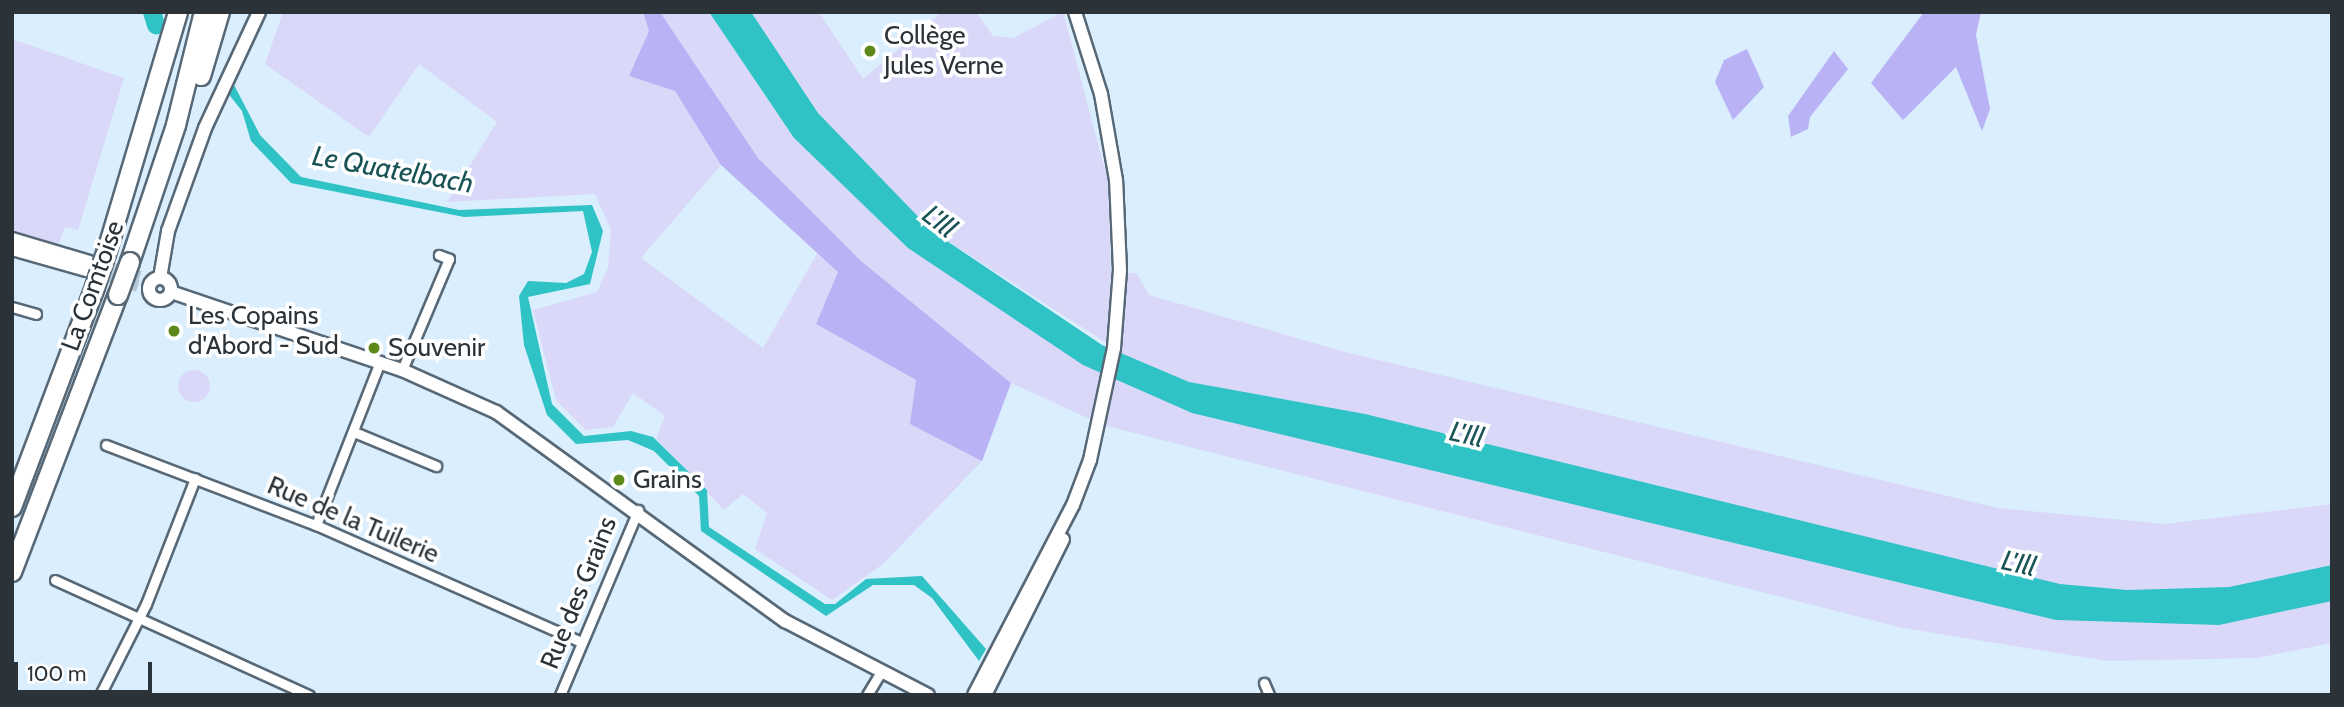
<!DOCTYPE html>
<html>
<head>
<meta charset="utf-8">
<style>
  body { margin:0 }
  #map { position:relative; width:2344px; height:707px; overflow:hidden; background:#daeefe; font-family:Cabin,sans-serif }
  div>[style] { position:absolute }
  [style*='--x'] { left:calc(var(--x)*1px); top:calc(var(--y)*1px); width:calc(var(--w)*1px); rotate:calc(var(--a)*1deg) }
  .green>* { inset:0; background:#dad8f9 }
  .round { border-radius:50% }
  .forest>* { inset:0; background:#b9b3f6 }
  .water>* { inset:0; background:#30c3c6 }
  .river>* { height:18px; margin:-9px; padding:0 9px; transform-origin:9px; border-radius:9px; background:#30c3c6 }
  .secondary-tunnel>* { height:12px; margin-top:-6px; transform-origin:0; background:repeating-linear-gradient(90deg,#b7c9d7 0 12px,transparent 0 18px) }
  .roads { filter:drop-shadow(2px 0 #576876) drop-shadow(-2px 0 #576876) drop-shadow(0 2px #576876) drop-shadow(0 -2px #576876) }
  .minor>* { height:9px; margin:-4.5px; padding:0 4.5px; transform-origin:4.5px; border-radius:4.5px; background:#fff }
  .tertiary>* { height:12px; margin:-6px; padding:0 6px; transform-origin:6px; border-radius:6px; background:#fff }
  .secondary>* { height:12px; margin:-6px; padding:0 6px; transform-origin:6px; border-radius:6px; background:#fff }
  .secondary>.ring { margin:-6px; padding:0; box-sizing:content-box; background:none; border:12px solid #fff; border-radius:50% }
  .motorway>* { height:18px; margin:-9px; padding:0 9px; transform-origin:9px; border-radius:9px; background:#fff }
  .bridges { filter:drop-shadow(2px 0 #576876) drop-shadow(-2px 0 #576876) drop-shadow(0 2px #576876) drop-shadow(0 -2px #576876) }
  .motorway-bridge>* { height:18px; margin:-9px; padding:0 9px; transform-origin:9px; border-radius:9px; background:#fff }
  .dots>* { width:19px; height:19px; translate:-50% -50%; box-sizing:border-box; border:4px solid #fff; border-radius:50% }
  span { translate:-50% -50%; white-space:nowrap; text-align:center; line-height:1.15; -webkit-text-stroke:7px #fff; paint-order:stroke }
  .poi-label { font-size:26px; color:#2b3339 }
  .left { translate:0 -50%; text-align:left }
  .street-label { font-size:26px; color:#2b3339 }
  .water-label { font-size:28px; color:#195355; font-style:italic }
  .frame { position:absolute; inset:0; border:14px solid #2b3339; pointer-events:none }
  .scale { position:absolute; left:14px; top:662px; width:138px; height:32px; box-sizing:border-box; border:4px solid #2b3339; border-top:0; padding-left:9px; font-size:21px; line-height:24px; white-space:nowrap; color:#2b3339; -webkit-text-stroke:5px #fff; paint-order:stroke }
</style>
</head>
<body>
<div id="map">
  <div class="green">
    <div style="clip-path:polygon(283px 12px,643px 12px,649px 31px,630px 75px,675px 91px,721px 165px,641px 258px,763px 348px,819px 250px,839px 272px,816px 324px,916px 380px,950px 441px,982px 461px,883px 564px,832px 600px,755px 549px,767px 513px,743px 494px,724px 510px,656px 438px,665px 416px,633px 393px,613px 427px,586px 430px,556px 400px,533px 310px,597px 292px,608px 268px,611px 230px,595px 194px,447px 202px,497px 122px,419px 64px,369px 137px,265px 64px)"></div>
    <div style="clip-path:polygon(660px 12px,709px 12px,794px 138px,908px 248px,1112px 378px,1119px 351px,932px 231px,884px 187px,818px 113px,751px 12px,819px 12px,863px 79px,942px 12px,976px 12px,993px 36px,1013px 38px,1063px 12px,1108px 181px,1111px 273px,1136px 273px,1149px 295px,1345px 352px,1998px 508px,2165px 524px,2332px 504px,2332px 643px,2257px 658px,2107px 661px,1903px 628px,1103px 425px,1011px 383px,861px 261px,758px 158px)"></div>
    <div style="clip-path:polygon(12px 39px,124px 78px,78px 230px,65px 227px,58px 245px,12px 231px)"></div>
    <div class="round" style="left:178px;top:370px;width:32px;height:32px"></div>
  </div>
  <div class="forest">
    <div style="clip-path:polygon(643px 12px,660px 12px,758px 158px,861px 261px,1011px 383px,982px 461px,910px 424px,916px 380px,816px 324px,838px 272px,721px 165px,675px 91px,629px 76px,649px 31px)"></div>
    <div style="clip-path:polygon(1924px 12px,1981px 12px,1976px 35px,1990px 109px,1982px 131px,1956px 67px,1903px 120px,1871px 83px)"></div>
    <div style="clip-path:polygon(1747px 49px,1764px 87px,1733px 120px,1715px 82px,1724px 60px)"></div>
    <div style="clip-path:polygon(1834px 51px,1848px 69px,1810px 117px,1808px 129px,1791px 137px,1788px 116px)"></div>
  </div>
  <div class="water">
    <div style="clip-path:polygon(709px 12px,751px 12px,818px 113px,932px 231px,1102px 345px,1189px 382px,1365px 414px,2060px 584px,2127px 590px,2229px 587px,2332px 565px,2332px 601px,2219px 625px,2056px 620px,1192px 413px,1083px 365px,908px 248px,794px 138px)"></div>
    <div style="clip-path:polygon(232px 81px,260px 135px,301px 177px,459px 210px,592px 205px,603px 231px,590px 284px,528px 297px,552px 404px,584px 436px,631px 431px,653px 437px,707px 490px,709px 527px,825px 604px,835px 604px,866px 579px,922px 576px,986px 649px,979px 661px,932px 598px,914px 585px,873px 585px,826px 616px,701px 531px,699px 496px,654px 451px,628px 440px,576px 444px,547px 415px,524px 345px,519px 296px,528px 281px,566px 283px,584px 274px,592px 252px,583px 211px,464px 217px,291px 183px,251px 141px,242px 111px,227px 92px)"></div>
  </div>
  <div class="river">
    <div style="--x:152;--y:12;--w:14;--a:73"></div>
  </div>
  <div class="secondary-tunnel">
    <div style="--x:94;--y:263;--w:49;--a:16.6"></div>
    <div style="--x:93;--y:272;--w:47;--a:17.3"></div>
  </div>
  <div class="roads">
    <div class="minor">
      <div style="--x:12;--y:307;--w:25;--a:16"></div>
      <div style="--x:402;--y:370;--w:121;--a:-67.1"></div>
      <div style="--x:449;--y:259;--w:11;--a:-158"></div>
      <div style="--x:354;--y:432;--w:89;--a:22.5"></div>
      <div style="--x:106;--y:445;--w:225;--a:20.9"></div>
      <div style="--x:316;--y:525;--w:290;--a:23.8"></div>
      <div style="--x:316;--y:525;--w:175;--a:-68.6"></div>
      <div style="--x:55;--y:580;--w:279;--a:24.4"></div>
      <div style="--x:1264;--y:683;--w:13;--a:67"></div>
      <div style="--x:100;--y:695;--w:102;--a:-63.2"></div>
      <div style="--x:146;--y:604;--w:135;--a:-68.7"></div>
      <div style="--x:560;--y:695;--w:201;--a:-67.1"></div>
      <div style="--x:867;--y:695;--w:26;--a:-59"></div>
    </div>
    <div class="tertiary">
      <div style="--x:160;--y:278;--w:48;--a:-80.3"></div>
      <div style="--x:168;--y:231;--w:109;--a:-70.2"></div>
      <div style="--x:205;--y:128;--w:128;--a:-65"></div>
    </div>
    <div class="secondary">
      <div style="--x:12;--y:239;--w:80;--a:16.6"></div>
      <div style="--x:12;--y:249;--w:77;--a:15.8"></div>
      <div class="ring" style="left:149px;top:278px;width:10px;height:10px"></div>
      <div style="--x:171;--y:292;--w:244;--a:18.7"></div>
      <div style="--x:402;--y:370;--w:103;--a:24.1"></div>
      <div style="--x:496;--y:412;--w:357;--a:35.9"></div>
      <div style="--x:785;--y:621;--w:161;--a:27.4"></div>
      <div style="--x:974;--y:695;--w:214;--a:-62.5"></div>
      <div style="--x:1073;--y:505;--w:48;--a:-69.3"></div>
      <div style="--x:1090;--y:460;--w:115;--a:-77.9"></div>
      <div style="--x:1114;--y:348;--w:78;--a:-85.6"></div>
      <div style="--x:1120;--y:270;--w:90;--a:-92.5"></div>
      <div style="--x:1116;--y:180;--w:87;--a:-99.9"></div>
      <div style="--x:1101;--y:94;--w:86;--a:-107.6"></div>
      <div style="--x:985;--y:695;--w:174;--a:-63.4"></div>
    </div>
    <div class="motorway">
      <div style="--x:201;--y:76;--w:67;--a:-73.5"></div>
      <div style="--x:106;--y:254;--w:252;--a:-73.4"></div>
      <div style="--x:130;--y:262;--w:145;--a:-71.4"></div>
      <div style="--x:176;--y:125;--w:116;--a:-76.1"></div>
      <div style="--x:12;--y:507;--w:235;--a:-69.3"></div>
      <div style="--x:12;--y:572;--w:297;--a:-69.1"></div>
    </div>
  </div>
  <div class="bridges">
    <div class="motorway-bridge">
      <div style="--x:95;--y:287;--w:35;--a:-72"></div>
      <div style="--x:118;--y:295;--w:35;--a:-70"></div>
    </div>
  </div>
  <div class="dots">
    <div style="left:870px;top:51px;background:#5d891a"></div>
    <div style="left:174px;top:331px;background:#5d891a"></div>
    <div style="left:374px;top:348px;background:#5d891a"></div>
    <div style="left:619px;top:480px;background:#5d891a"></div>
  </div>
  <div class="poi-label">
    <span class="left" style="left:884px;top:51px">Collège<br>Jules Verne</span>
    <span class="left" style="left:188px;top:331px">Les Copains<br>d'Abord - Sud</span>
    <span class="left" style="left:388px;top:348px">Souvenir</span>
    <span class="left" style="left:633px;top:480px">Grains</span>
  </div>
  <div class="street-label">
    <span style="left:93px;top:286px;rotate:-70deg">La Comtoise</span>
    <span style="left:353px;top:520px;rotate:23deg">Rue de la Tuilerie</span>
    <span style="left:579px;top:593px;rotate:-68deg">Rue des Grains</span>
  </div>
  <div class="water-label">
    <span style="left:393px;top:169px;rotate:10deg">Le Quatelbach</span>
    <span style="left:940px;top:221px;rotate:38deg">L'Ill</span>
    <span style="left:1467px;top:434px;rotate:13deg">L'Ill</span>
    <span style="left:2019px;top:563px;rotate:13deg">L'Ill</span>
  </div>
  <div class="frame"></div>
  <div class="scale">100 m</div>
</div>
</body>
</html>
